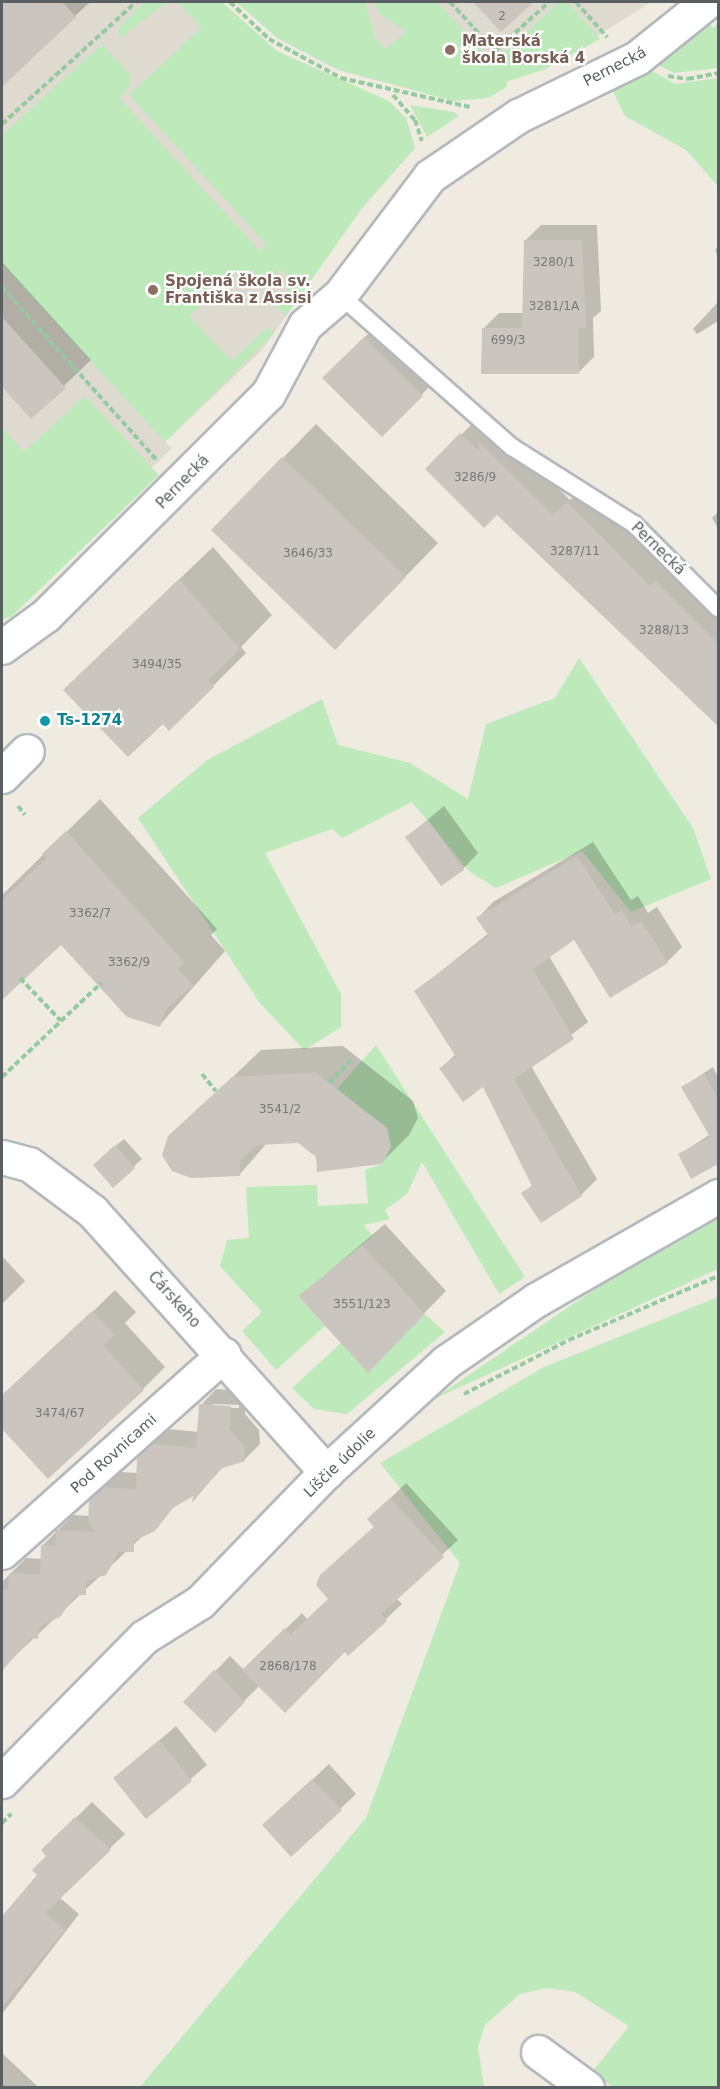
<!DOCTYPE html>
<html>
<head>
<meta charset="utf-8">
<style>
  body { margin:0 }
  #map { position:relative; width:720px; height:2089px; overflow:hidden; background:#efebe1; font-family:"DejaVu Sans",sans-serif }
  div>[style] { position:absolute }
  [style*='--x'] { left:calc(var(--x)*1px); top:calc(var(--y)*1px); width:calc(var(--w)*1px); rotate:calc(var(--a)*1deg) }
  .education>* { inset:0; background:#dedad0 }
  .green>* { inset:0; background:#bee9bb }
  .shadow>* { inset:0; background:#0003 }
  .building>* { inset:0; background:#cac5be }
  .path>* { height:4px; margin-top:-2px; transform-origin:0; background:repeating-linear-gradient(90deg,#94caa0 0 6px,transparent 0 9px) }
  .roads { filter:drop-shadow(2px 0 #b4b9bd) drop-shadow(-2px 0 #b4b9bd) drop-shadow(0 2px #b4b9bd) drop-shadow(0 -2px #b4b9bd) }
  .lane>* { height:16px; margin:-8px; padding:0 8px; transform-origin:8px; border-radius:8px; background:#fff }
  .street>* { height:33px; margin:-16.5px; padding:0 16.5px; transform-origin:16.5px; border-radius:16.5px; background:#fff }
  .dots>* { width:16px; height:16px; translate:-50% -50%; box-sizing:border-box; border:3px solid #fff; border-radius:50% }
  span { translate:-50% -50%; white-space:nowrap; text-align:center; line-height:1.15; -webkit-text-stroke:4.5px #fff; paint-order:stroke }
  .number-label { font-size:12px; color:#76787a }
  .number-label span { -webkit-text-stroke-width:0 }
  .education-label { font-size:15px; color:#785e54; font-weight:700 }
  .left { translate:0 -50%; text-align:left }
  .street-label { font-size:15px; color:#5a5f64 }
  .culture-label { font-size:15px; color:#0d838f; font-weight:700 }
  .frame { position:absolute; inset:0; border:3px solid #5a5f64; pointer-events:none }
</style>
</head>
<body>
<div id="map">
  <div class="education">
    <div style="clip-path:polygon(2px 2px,213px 2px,264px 53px,406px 118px,415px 148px,362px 208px,262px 350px,165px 442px,172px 448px,2px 617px)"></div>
    <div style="clip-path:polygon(251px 2px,651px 2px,545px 69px,480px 89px)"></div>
  </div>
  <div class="green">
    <div style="clip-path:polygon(145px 2px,167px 2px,119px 39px,119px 27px)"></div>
    <div style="clip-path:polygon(177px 2px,222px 2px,277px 51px,389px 101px,406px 118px,415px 148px,362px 208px,286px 316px,274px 304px,295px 283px,281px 270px,261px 290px,240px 269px,189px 316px,232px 361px,268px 327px,274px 333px,165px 442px,2px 264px,2px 135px,102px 44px,131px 75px,130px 86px,119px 98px,260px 251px,266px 244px,129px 95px,202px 27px)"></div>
    <div style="clip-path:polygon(236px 2px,365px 2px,375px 37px,385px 49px,406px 32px,380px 14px,374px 2px,437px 2px,493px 63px,559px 2px,567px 2px,600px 39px,545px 69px,506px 82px,508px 86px,488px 98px,454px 101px,338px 70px,277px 38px)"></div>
    <div style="clip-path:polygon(704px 18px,713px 28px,718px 23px,718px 68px,674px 73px,656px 64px)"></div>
    <div style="clip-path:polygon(647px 68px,675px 84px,718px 78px,718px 186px,686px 150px,625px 116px,610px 85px)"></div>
    <div style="clip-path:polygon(410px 105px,454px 112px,459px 116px,427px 137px)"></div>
    <div style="clip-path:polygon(85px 396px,159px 475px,12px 616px,2px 620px,2px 428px,24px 452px)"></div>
    <div style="clip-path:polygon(579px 658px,693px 828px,711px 879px,631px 912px,582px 851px,496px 888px,470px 872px,412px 802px,342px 838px,332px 829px,265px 853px,341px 994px,341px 1027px,304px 1050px,259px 1002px,138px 818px,207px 760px,322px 699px,338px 745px,410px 763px,468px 799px,486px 724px,555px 698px)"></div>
    <div style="clip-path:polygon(376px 1045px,525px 1277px,499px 1294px,422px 1162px,407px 1194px,385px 1210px,390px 1219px,364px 1225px,373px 1236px,298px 1296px,325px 1326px,276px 1370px,242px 1331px,262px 1312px,220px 1266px,227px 1240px,249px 1238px,246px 1187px,317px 1185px,318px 1206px,368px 1203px,365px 1170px,382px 1164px,390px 1137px,337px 1089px)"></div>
    <div style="clip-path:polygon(718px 1219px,718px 1269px,432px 1400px,595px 1289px)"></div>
    <div style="clip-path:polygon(718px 1297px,718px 2087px,613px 2087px,592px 2072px,629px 2026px,575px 1992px,546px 1988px,520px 1994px,485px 2025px,478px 2047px,484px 2087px,139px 2088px,366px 1818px,460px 1563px,380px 1463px,544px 1367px)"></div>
    <div style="clip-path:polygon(425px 1314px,445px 1332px,347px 1414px,314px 1409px,292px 1388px,341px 1343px,368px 1373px)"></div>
  </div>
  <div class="shadow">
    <div style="clip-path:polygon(2px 2px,90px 2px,2px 84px)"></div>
    <div style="clip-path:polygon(475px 2px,532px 2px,501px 30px)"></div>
    <div style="clip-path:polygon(541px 225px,597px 225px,601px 311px,593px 318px,594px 357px,578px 373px,483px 329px,499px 313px,524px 313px,525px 241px)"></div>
    <div style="clip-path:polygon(718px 247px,718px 257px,715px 250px)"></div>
    <div style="clip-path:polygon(2px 262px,91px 360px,31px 417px,2px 384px)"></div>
    <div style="clip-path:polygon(718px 302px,718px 321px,697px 334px,693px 329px)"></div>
    <div style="clip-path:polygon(380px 322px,437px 379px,382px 435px,324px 378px)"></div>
    <div style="clip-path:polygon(477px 419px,496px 427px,570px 500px,583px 487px,718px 617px,718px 726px,497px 513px,427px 469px)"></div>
    <div style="clip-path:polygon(316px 424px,438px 543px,368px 615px,213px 530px)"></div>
    <div style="clip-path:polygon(718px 512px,718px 528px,712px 518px)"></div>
    <div style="clip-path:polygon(213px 547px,272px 615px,241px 647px,246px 653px,213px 686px,98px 657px)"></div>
    <div style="clip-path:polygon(100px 799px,217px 929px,211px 935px,225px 951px,159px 1026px,61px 943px,2px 998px,2px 895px)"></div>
    <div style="clip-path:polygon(444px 806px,478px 853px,463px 869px,407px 837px)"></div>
    <div style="clip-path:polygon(593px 842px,631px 900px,638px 896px,648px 913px,657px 907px,682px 947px,667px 962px,574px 938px,549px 956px,588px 1022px,531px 1066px,597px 1179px,581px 1195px,523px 1194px,533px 1184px,484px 1085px,441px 1068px,456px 1054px,416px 991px,489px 933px,478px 918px,493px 902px)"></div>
    <div style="clip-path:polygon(343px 1046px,413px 1101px,418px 1118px,409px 1135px,381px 1163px,318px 1171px,318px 1156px,298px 1141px,267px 1143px,240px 1174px,182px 1175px,163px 1155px,170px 1137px,261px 1050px)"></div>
    <div style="clip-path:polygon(713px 1067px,718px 1077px,718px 1163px,692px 1177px,680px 1154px,709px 1135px,683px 1087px)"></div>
    <div style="clip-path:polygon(124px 1139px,142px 1159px,113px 1186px,102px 1157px)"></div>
    <div style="clip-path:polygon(385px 1224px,446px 1291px,389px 1349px,300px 1296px)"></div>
    <div style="clip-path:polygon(2px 1256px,25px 1281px,2px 1304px)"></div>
    <div style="clip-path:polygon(115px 1290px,136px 1312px,125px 1323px,165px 1367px,143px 1389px,2px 1430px,2px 1400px)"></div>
    <div style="clip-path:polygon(evenodd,216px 1389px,246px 1391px,245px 1414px,259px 1430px,260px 1444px,244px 1460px,223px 1467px,194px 1499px,195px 1494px,178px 1503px,2px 1668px,2px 1582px,26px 1558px,42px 1559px,42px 1546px,73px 1515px,90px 1516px,90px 1500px,120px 1472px,138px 1473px,138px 1458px,168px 1429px,199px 1432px,201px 1405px,216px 1389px,213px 1404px,239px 1405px,239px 1408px,213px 1407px,213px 1404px)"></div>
    <div style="clip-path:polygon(406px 1483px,458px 1540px,396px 1598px,402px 1604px,348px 1654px,345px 1650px,260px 1685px,215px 1731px,185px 1702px,230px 1656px,244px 1670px,302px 1613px,308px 1620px,330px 1598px,338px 1559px,375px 1526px,369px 1519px)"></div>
    <div style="clip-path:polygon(176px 1726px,207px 1765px,146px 1817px,115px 1778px)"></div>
    <div style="clip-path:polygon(329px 1764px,356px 1794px,340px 1809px,280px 1810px)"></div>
    <div style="clip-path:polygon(92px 1802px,125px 1834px,59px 1897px,79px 1914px,2px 2014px,2px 1918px,39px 1875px,48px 1856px,43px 1850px)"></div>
    <div style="clip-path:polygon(3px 2054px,37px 2086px,35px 2088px,2px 2088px)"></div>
  </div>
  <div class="building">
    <div style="clip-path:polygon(2px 2px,62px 2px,76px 17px,2px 87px)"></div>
    <div style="clip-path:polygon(473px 2px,534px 2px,501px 32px)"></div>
    <div style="clip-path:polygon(524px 240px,582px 240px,586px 328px,578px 328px,579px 374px,481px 374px,482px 328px,522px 328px)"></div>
    <div style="clip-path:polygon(2px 317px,66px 388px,31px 419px,2px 387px)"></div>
    <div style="clip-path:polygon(364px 337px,423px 396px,382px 437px,322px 378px)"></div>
    <div style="clip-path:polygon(460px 433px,479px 451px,479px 442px,553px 515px,567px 502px,650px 586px,655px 581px,718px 644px,718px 726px,497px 515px,484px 528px,425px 469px)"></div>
    <div style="clip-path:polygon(282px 457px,406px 577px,335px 650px,211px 530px)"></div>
    <div style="clip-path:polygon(179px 579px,240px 649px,208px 680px,214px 687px,169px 731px,163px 724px,128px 757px,63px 690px)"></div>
    <div style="clip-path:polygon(428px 820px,464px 870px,441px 886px,405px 837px)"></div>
    <div style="clip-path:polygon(66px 831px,185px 963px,178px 969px,193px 985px,165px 1010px,160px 1027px,127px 1017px,61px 945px,2px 1000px,2px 900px,47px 858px,42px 854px)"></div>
    <div style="clip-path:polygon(577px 856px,615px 914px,622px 910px,632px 927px,641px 921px,668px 963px,610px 998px,574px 940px,533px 969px,574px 1039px,514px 1079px,582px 1196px,541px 1223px,521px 1193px,532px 1186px,483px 1087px,463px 1102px,439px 1068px,456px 1057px,414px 991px,489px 936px,476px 918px)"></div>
    <div style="clip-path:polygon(315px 1072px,387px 1128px,391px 1147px,382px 1164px,317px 1172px,316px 1157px,298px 1143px,257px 1145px,240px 1160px,240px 1176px,191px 1178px,172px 1171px,162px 1155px,168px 1136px,232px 1077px)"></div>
    <div style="clip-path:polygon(704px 1074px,718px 1098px,718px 1164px,691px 1179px,678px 1154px,710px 1137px,681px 1087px)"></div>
    <div style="clip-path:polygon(115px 1145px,135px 1168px,113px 1188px,93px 1165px)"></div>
    <div style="clip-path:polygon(362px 1245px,425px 1314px,368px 1373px,298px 1296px)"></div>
    <div style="clip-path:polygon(92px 1311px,115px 1335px,103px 1345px,144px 1390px,48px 1479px,2px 1429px,2px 1395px)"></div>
    <div style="clip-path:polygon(199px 1404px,231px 1406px,230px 1430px,244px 1446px,245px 1461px,220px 1469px,192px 1503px,193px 1496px,173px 1508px,155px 1531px,134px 1541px,134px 1552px,119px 1552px,106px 1575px,86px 1581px,86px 1595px,76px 1595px,60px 1617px,39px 1627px,38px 1639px,31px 1638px,2px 1671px,2px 1589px,8px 1589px,9px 1573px,40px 1575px,41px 1545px,55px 1546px,56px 1530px,96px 1532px,88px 1523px,89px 1500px,103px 1487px,136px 1489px,137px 1457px,151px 1444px,196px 1448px)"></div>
    <div style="clip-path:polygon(390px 1498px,444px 1557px,381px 1614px,387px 1621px,348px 1656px,345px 1652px,285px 1713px,242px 1670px,285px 1628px,291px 1634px,328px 1599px,316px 1585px,320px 1575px,374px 1527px,367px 1519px)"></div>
    <div style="clip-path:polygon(214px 1670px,245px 1702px,215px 1733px,183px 1702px)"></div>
    <div style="clip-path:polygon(159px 1740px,192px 1781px,146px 1819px,113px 1778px)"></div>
    <div style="clip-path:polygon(312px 1779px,342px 1810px,291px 1857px,262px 1825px)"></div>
    <div style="clip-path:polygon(75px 1817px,111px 1850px,45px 1913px,65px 1930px,2px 2007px,2px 1916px,37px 1875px,32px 1870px,46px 1856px,41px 1850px)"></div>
  </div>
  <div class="path">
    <div style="--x:230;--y:2;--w:54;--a:43.5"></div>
    <div style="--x:269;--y:39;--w:82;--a:28.4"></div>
    <div style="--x:341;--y:78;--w:132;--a:12.7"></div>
    <div style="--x:450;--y:2;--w:67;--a:47.4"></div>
    <div style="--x:495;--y:51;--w:73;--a:-42.2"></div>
    <div style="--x:576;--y:2;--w:47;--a:48.5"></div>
    <div style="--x:668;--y:76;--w:20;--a:9"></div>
    <div style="--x:688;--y:79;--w:31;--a:-11"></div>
    <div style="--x:393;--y:95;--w:33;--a:49"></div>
    <div style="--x:415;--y:120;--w:22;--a:72"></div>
    <div style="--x:2;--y:124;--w:181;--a:-42.3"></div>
    <div style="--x:2;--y:287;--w:231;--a:48.2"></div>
    <div style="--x:18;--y:806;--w:11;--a:52"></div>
    <div style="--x:20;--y:978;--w:59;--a:46.4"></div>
    <div style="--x:202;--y:1074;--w:22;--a:51"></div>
    <div style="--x:2;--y:1077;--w:137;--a:-43.5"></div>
    <div style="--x:329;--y:1083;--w:32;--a:-46"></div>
    <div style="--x:464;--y:1394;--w:118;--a:-27.2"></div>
    <div style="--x:569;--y:1340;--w:162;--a:-23.2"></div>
    <div style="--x:2;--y:1823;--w:13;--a:-45"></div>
  </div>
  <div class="roads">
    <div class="lane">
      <div style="--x:340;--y:295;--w:230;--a:41.5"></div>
      <div style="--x:512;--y:447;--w:144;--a:32.3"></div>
      <div style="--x:634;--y:524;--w:119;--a:45"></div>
    </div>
    <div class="street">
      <div style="--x:2;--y:647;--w:54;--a:-36"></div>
      <div style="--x:46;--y:615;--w:313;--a:-44.9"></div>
      <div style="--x:268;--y:394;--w:78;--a:-61.8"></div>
      <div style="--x:305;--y:325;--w:46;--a:-40.6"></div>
      <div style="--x:340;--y:295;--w:149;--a:-52.9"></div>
      <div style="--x:430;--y:176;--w:107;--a:-34.3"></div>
      <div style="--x:518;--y:116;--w:132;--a:-26"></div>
      <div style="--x:637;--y:58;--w:90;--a:-38.7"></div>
      <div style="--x:2;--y:776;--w:35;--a:-45"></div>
      <div style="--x:2;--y:1157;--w:28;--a:15"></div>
      <div style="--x:29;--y:1164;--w:79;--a:36.7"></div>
      <div style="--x:92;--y:1211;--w:351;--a:48.1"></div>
      <div style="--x:2;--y:1552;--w:297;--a:-41.7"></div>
      <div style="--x:2;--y:1781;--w:202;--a:-45.4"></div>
      <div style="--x:144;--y:1637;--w:66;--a:-32"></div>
      <div style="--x:200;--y:1602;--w:181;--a:-45.9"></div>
      <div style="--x:326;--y:1472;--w:163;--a:-42.5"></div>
      <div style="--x:446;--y:1362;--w:109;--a:-34.6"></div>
      <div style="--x:536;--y:1300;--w:210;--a:-29.7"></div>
      <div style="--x:538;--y:2052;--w:61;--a:36.3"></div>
    </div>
  </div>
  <div class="dots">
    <div style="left:450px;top:50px;background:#8d6e63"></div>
    <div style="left:153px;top:290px;background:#8d6e63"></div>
    <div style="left:45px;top:721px;background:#0f9aa8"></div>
  </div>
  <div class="number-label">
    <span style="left:502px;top:17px">2</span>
    <span style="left:554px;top:263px">3280/1</span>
    <span style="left:554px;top:307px">3281/1A</span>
    <span style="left:508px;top:341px">699/3</span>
    <span style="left:475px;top:478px">3286/9</span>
    <span style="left:575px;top:552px">3287/11</span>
    <span style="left:308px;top:554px">3646/33</span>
    <span style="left:664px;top:631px">3288/13</span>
    <span style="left:157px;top:665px">3494/35</span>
    <span style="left:90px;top:914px">3362/7</span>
    <span style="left:129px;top:963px">3362/9</span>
    <span style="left:280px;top:1110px">3541/2</span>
    <span style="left:362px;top:1305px">3551/123</span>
    <span style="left:60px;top:1414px">3474/67</span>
    <span style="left:288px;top:1667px">2868/178</span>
  </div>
  <div class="education-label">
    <span class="left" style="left:462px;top:50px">Materská<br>škola Borská 4</span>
    <span class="left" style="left:165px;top:290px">Spojená škola sv.<br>Františka z Assisi</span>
  </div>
  <div class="street-label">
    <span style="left:615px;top:67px;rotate:-27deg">Pernecká</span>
    <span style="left:183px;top:482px;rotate:-46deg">Pernecká</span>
    <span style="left:658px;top:549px;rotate:44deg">Pernecká</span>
    <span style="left:174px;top:1300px;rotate:48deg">Čárskeho</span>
    <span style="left:114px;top:1454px;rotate:-42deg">Pod Rovnicami</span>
    <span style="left:340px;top:1463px;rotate:-44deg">Líščie údolie</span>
  </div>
  <div class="culture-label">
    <span class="left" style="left:57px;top:721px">Ts-1274</span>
  </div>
  <div class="frame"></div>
</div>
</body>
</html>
